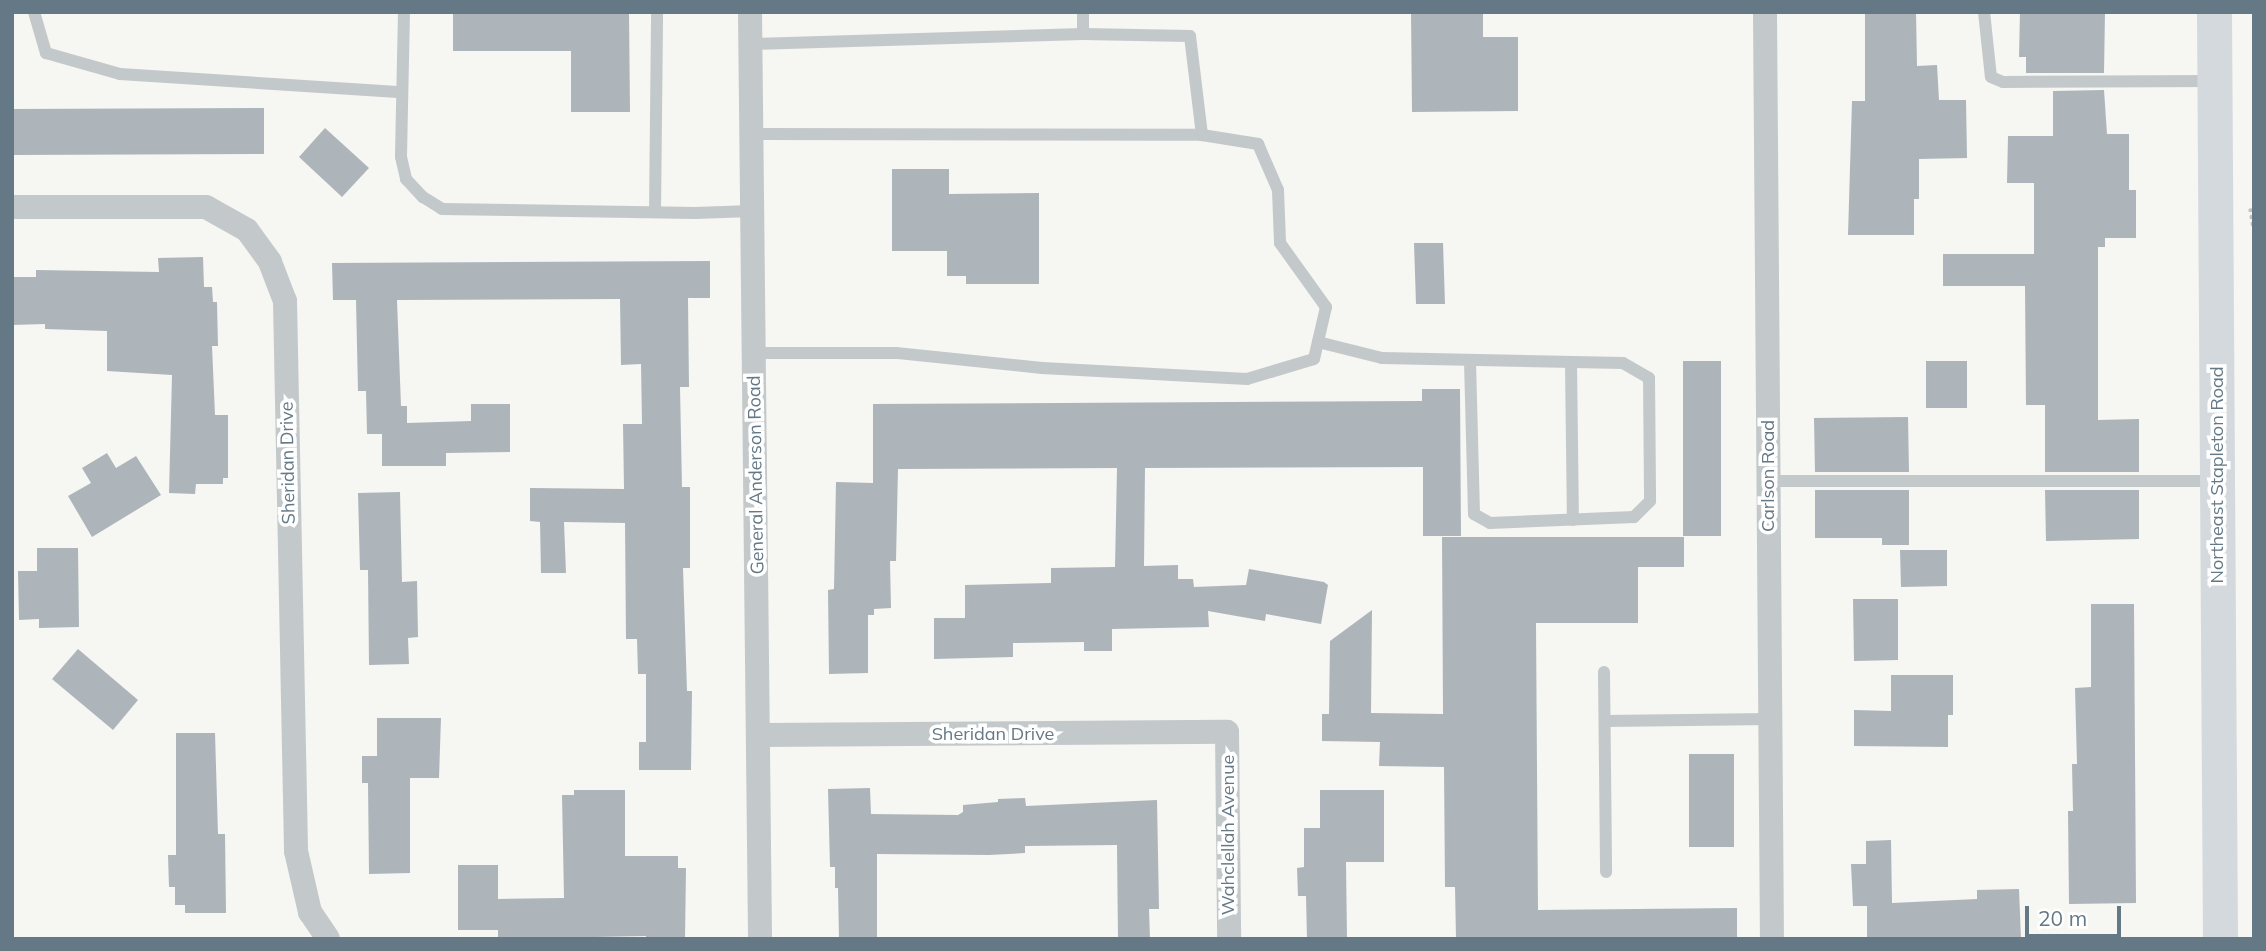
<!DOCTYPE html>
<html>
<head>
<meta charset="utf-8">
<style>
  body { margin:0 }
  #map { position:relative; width:2266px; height:951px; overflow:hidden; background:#f6f6f2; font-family:Mulish,sans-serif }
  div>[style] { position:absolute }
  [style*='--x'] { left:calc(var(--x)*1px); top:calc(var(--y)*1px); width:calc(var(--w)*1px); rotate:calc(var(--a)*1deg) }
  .building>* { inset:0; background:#adb5ba }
  .path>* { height:4.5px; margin-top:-2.25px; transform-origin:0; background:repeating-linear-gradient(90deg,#bfc1c3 0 3.5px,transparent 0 7px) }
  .lane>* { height:12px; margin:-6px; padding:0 6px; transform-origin:6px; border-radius:6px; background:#c3c8ca }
  .street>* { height:24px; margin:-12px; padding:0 12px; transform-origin:12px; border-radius:12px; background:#c3c8ca }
  .secondary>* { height:35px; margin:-17.5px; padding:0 17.5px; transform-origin:17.5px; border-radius:17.5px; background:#d4d9dd }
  span { translate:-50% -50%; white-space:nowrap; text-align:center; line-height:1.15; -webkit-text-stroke:7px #fff; paint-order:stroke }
  .street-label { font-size:18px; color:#647885 }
  .frame { position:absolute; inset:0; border:14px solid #647885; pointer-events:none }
  .scale { position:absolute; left:2025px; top:906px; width:96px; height:32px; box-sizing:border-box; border:4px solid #647885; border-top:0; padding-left:9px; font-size:21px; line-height:24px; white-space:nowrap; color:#647885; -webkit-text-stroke:5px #fff; paint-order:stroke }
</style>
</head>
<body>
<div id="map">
  <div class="building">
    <div style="clip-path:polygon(453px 12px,629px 12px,630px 112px,571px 112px,571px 51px,453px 51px)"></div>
    <div style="clip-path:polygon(1411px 12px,1483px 12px,1483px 37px,1518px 37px,1518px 111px,1412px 112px)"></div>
    <div style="clip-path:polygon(1865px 12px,1916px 12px,1917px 66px,1937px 65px,1939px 100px,1966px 100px,1967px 158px,1919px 159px,1919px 199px,1914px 199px,1914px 235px,1848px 235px,1852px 101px,1865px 101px)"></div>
    <div style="clip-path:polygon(2020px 12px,2105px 12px,2104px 73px,2026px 73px,2026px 57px,2019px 57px)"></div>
    <div style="clip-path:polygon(2104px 90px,2107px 134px,2129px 134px,2129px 190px,2136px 190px,2136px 238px,2105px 238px,2105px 247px,2098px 247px,2098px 420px,2139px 419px,2139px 472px,2045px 472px,2045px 405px,2026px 405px,2025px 286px,1943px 286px,1943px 254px,2034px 254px,2034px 183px,2007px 183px,2008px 136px,2053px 136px,2053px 91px)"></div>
    <div style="clip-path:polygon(264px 108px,264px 154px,12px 155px,12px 109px)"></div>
    <div style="clip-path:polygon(325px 128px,369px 168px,342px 197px,299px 157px)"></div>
    <div style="clip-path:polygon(892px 169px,949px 169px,949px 194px,1039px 193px,1039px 284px,966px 284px,966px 276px,947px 276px,947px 251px,892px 251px)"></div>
    <div style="clip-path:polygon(1414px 243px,1443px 243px,1445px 304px,1416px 304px)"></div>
    <div style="clip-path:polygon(203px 257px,204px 287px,212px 287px,213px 302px,217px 302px,218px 346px,212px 346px,215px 415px,228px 415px,228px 478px,223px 478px,223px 484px,196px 484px,195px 494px,169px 493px,172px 375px,107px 371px,107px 331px,45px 329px,45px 324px,12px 325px,12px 277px,36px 277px,36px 270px,159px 272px,158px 258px)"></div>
    <div style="clip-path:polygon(710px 261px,710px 298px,688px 298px,689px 387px,680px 387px,682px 487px,690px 487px,690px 568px,683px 568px,687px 691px,692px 691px,691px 770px,639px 770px,639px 742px,646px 742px,646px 674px,638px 674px,637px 639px,626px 639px,625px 523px,564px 522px,566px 573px,541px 573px,540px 522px,530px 521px,530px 488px,624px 489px,623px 424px,642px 424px,641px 364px,621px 365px,620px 299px,397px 300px,401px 406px,407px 406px,407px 423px,471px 421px,471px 404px,510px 404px,510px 452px,446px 453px,446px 466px,382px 466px,382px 434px,367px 434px,366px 391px,358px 391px,356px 300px,333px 300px,332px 263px)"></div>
    <div style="clip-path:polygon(1683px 361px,1721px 361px,1721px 536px,1683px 536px)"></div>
    <div style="clip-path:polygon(1926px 361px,1967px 361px,1967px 408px,1926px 408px)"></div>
    <div style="clip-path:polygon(1422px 389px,1460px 389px,1461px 536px,1423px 536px,1423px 467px,1145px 468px,1144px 566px,1178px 565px,1178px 579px,1193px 579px,1194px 587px,1246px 585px,1249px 569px,1324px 582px,1328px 585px,1321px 624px,1266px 614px,1265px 621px,1208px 611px,1209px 627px,1112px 629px,1112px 651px,1084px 651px,1084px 642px,1013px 643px,1013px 657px,934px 659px,934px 618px,965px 618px,965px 585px,1051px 583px,1051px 568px,1115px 567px,1117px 468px,898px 469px,896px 561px,890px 561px,891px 608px,874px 609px,874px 615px,868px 615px,868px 673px,829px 674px,828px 590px,834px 589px,836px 482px,873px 483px,873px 404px,1422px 401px)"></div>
    <div style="clip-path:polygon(1908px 417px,1909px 472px,1815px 472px,1814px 418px)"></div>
    <div style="clip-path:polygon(107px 453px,116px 468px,136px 456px,161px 495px,92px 537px,68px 496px,91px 483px,82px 468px)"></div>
    <div style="clip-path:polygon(1815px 490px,1909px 490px,1909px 545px,1882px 545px,1882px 538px,1815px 538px)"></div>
    <div style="clip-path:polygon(2045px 490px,2139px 490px,2139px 539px,2046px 541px)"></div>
    <div style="clip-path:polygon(400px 492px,402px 582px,417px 581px,418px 637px,408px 638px,409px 664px,369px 665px,368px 570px,360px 570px,358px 493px)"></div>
    <div style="clip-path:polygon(1442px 537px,1684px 537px,1684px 567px,1638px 567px,1638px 623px,1536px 623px,1538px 910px,1737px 908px,1737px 939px,1456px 939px,1455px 887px,1445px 887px,1444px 767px,1379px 766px,1380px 742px,1322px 741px,1322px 714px,1329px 714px,1330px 641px,1372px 610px,1371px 713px,1443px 714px)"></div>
    <div style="clip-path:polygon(37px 548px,78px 548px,79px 627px,39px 628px,39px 619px,19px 620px,18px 571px,37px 571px)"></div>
    <div style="clip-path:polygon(1900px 550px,1947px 550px,1947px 586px,1901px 587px)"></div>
    <div style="clip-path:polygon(1853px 599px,1898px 599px,1898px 660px,1854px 661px)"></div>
    <div style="clip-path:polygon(2091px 604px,2134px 604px,2136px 903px,2069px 904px,2068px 811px,2073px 811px,2072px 764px,2077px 764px,2075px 688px,2091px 687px)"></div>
    <div style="clip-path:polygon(78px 649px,138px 700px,113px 730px,52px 679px)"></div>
    <div style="clip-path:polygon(1891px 675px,1953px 675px,1953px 715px,1948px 715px,1948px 747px,1854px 746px,1854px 710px,1891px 711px)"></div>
    <div style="clip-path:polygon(377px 718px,441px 718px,439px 778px,410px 778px,410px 873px,369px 874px,368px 783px,362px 783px,362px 756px,377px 756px)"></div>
    <div style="clip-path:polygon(176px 733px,215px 733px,218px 834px,225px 834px,226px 913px,185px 913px,185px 905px,175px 905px,175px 887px,169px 887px,168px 855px,176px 855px)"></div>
    <div style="clip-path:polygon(1689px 754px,1734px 754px,1734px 847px,1689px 847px)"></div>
    <div style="clip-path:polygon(870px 788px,871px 814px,958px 815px,963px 812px,963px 805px,998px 802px,998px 799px,1025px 798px,1026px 806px,1157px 800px,1159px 909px,1149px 909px,1150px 939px,1118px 939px,1117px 845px,1025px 846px,1025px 853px,989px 855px,877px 854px,877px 939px,839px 939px,838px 888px,835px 888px,835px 867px,830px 867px,828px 789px)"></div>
    <div style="clip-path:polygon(574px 790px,625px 790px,625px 856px,678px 856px,678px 868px,686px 868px,685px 939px,646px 939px,646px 936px,498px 939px,498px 930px,458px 930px,458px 865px,498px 865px,498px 899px,564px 898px,562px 795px,574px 795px)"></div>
    <div style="clip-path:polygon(1320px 790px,1384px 790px,1384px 862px,1346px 862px,1347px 939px,1307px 939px,1306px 896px,1298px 896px,1297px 868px,1304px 867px,1304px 828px,1320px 828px)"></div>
    <div style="clip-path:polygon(1891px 840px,1892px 903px,1977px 899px,1977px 890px,2019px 889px,2021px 939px,1867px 939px,1867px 906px,1853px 906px,1851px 864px,1866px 864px,1866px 841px)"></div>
  </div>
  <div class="path">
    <div style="--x:2251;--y:208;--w:20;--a:81"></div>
  </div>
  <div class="lane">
    <div style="--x:34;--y:12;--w:43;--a:73.7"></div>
    <div style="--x:46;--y:53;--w:77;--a:15.8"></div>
    <div style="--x:120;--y:74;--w:282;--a:3.7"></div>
    <div style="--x:404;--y:12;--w:145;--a:91.2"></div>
    <div style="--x:401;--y:157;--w:23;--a:77"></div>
    <div style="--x:406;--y:179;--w:25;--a:47"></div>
    <div style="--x:423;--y:197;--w:22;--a:32"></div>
    <div style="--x:442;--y:209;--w:253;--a:0.9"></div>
    <div style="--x:695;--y:213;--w:57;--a:-2"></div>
    <div style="--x:1984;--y:12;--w:65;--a:83.9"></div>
    <div style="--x:1991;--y:77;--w:13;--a:23"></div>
    <div style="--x:2003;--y:82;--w:208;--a:-0.3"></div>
    <div style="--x:1083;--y:34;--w:107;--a:1.1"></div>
    <div style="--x:1190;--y:36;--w:100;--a:83.1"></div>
    <div style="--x:750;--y:44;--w:333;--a:-1.7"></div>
    <div style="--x:1083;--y:34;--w:22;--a:-90"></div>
    <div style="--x:751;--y:134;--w:451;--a:0.1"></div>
    <div style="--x:1202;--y:135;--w:57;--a:9.1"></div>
    <div style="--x:1258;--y:144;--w:50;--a:66.5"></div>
    <div style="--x:1278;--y:190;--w:53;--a:87.8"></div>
    <div style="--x:1280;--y:243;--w:79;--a:54.3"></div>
    <div style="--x:1326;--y:307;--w:53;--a:103"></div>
    <div style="--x:1314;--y:359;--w:70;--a:163.4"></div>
    <div style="--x:1247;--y:379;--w:205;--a:-176.9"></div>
    <div style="--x:1042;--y:368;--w:147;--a:-174.1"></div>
    <div style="--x:896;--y:353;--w:142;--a:180"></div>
    <div style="--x:655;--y:212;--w:200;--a:-89.4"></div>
    <div style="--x:1318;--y:342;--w:66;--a:14"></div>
    <div style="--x:1382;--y:358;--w:241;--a:1.2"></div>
    <div style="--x:1623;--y:363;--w:30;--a:30"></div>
    <div style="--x:1649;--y:378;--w:123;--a:89.5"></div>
    <div style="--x:1650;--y:501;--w:23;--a:135"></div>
    <div style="--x:1634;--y:517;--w:144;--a:177.6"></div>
    <div style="--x:1490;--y:523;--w:18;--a:-151"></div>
    <div style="--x:1474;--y:514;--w:154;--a:-91.5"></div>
    <div style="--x:1571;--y:362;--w:158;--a:89.3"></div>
    <div style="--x:1768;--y:481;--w:448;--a:0"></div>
    <div style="--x:1604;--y:672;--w:200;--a:89.4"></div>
    <div style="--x:1605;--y:721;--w:165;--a:-0.7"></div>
  </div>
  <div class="street">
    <div style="--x:750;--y:12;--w:927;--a:89.38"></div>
    <div style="--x:1765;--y:12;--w:927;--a:89.57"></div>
    <div style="--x:12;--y:207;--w:194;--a:0"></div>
    <div style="--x:206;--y:207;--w:47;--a:29.3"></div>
    <div style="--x:247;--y:230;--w:39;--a:54"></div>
    <div style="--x:270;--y:262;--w:42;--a:69"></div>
    <div style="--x:285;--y:301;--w:550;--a:88.85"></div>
    <div style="--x:296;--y:851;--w:63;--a:77.1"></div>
    <div style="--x:310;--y:912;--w:32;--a:56"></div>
    <div style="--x:760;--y:735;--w:467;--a:-0.4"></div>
    <div style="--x:1227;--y:732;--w:207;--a:89.4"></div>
  </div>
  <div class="secondary">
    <div style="--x:2214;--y:12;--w:927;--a:89.63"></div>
  </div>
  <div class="street-label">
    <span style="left:288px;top:463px;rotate:-91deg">Sheridan Drive</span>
    <span style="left:756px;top:475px;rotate:-91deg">General Anderson Road</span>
    <span style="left:2217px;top:475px;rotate:-90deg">Northeast Stapleton Road</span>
    <span style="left:1768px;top:476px;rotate:-90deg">Carlson Road</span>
    <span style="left:993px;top:734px">Sheridan Drive</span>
    <span style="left:1228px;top:835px;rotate:-90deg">Wahclellah Avenue</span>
  </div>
  <div class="frame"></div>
  <div class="scale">20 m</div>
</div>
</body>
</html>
